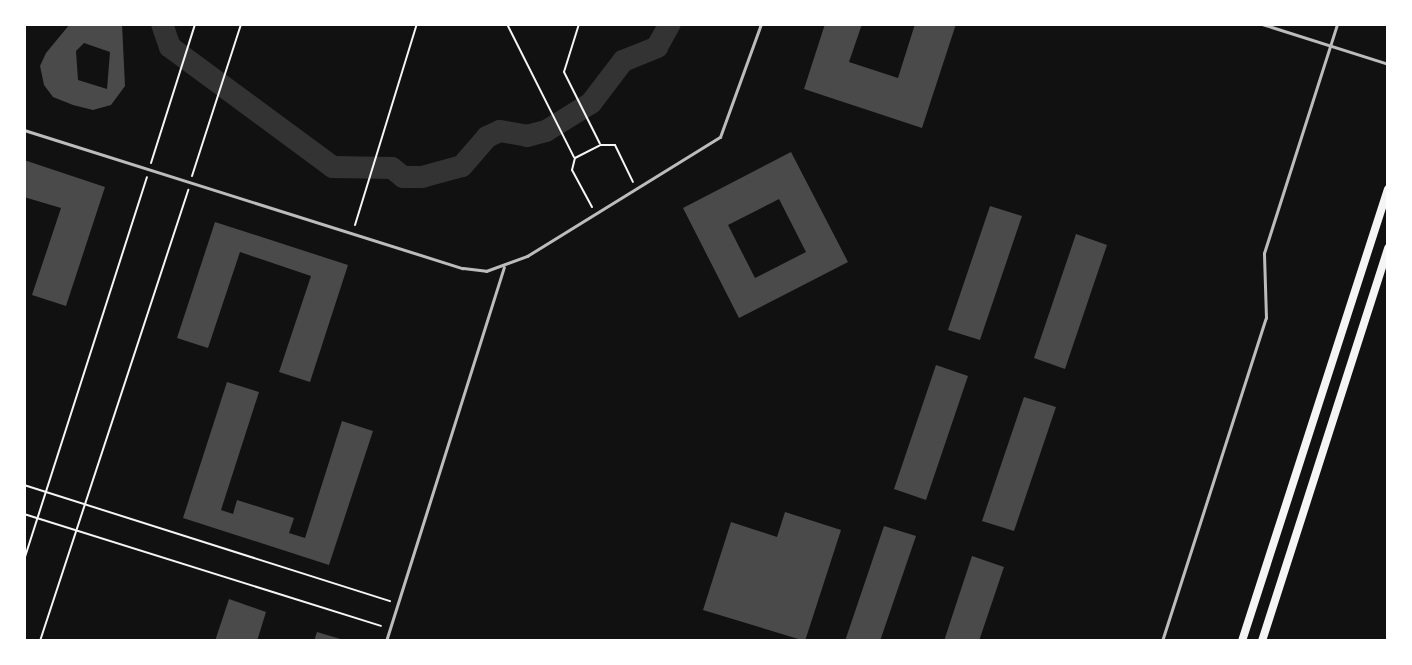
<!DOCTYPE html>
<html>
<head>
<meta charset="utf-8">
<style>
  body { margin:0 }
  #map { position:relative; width:1412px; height:665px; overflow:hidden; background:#111; font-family:"Fira Sans",sans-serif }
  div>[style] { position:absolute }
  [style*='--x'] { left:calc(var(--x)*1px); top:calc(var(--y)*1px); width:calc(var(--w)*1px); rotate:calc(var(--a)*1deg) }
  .river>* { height:22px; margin:-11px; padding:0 11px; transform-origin:11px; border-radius:11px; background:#333 }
  .building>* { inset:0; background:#4a4a4a }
  .path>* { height:2px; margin:-1px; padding:0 1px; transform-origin:1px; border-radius:1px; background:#f5f5f5 }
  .service>* { height:3px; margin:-1.5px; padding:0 1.5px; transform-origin:1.5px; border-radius:1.5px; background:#bcbcbc }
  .secondary>* { height:8px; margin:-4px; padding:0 4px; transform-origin:4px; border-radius:4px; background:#f5f5f5 }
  span { translate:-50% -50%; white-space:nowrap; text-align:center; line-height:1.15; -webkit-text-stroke:8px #fff; paint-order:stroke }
  .frame { position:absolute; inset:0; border:26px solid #fff; pointer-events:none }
</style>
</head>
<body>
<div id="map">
  <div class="river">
    <div style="--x:162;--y:24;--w:24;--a:71"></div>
    <div style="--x:170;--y:47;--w:202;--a:36.4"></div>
    <div style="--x:333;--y:167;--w:59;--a:1"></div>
    <div style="--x:392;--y:168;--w:14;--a:39"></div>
    <div style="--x:403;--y:177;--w:19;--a:0"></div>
    <div style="--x:422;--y:177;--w:41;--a:-15.4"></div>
    <div style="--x:462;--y:166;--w:38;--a:-49"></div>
    <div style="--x:487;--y:137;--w:14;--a:-25"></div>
    <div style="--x:500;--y:131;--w:27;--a:10"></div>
    <div style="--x:527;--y:136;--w:20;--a:-15"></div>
    <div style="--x:546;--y:131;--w:53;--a:-31.9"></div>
    <div style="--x:591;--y:103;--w:53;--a:-52.7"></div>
    <div style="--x:623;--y:61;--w:37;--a:-22"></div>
    <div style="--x:657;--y:47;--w:26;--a:-61"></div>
  </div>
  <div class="building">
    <div style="clip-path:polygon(evenodd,70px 24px,122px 24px,125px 86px,111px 105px,93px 110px,73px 105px,53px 97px,44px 85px,40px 66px,46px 53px,70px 24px,84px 43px,110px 52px,107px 89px,78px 80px,76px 51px,84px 43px)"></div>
    <div style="clip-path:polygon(825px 24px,862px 24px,849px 62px,898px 78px,915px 24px,956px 24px,922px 128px,804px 89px)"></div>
    <div style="clip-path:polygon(evenodd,791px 152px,848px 262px,739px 318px,683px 208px,791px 152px,779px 199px,806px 252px,755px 278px,728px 225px,779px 199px)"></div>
    <div style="clip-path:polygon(24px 160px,105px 187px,66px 306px,32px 295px,61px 208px,24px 197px)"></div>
    <div style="clip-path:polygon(990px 206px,1022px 216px,980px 340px,948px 330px)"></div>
    <div style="clip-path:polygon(215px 222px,348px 265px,310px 382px,279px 372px,311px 276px,240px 252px,208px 348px,177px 338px)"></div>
    <div style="clip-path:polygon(1076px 234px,1107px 245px,1065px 369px,1034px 358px)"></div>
    <div style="clip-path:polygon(936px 365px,968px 376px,926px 500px,894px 489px)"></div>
    <div style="clip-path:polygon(227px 382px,259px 392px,221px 510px,233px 514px,237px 500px,294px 518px,289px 533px,305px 538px,342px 421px,373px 431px,329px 565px,183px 518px)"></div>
    <div style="clip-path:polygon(1024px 397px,1056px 407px,1014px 531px,982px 521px)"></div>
    <div style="clip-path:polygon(785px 512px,841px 530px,805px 641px,703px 610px,731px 522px,777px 537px)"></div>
    <div style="clip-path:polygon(884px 526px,916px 536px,880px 641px,845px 641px)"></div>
    <div style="clip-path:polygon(972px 556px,1004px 567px,979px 641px,944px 641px)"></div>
    <div style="clip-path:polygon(229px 599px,266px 612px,257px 641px,215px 641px)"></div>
    <div style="clip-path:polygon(317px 632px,344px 640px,344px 641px,314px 641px)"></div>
  </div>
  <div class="path">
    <div style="--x:507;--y:24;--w:149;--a:63.3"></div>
    <div style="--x:569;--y:24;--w:10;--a:0"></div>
    <div style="--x:579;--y:24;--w:50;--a:107.4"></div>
    <div style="--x:564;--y:72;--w:80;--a:63.4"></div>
    <div style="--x:151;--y:163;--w:146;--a:-72.4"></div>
    <div style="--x:192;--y:176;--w:160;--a:-72.1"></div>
    <div style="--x:592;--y:207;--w:42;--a:-118.4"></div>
    <div style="--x:572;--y:170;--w:12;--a:-76"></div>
    <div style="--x:575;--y:158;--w:29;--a:-27"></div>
    <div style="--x:601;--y:145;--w:14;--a:0"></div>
    <div style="--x:615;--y:145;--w:41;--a:64.1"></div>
    <div style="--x:355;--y:225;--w:210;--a:-72.9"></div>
    <div style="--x:24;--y:485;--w:384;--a:17.6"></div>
    <div style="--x:24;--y:514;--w:374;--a:17.4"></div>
    <div style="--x:24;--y:560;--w:402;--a:-72.2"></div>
    <div style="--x:40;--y:641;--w:475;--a:-71.8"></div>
  </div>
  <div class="service">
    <div style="--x:1262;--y:24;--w:132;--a:17.6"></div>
    <div style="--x:24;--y:130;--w:460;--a:17.5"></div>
    <div style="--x:463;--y:268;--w:23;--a:7"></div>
    <div style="--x:486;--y:271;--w:44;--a:-20.1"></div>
    <div style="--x:527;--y:256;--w:227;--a:-31.7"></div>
    <div style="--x:720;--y:137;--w:120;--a:-70.1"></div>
    <div style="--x:386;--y:641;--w:392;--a:-72.5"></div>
    <div style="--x:1162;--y:641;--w:339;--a:-72.2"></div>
    <div style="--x:1266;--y:318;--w:65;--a:-91.8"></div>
    <div style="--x:1264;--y:253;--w:240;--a:-72.3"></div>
  </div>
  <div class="secondary">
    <div style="--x:1242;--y:641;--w:475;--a:-72.1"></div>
    <div style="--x:1262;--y:641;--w:413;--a:-72.2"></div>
  </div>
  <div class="frame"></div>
</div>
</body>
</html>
